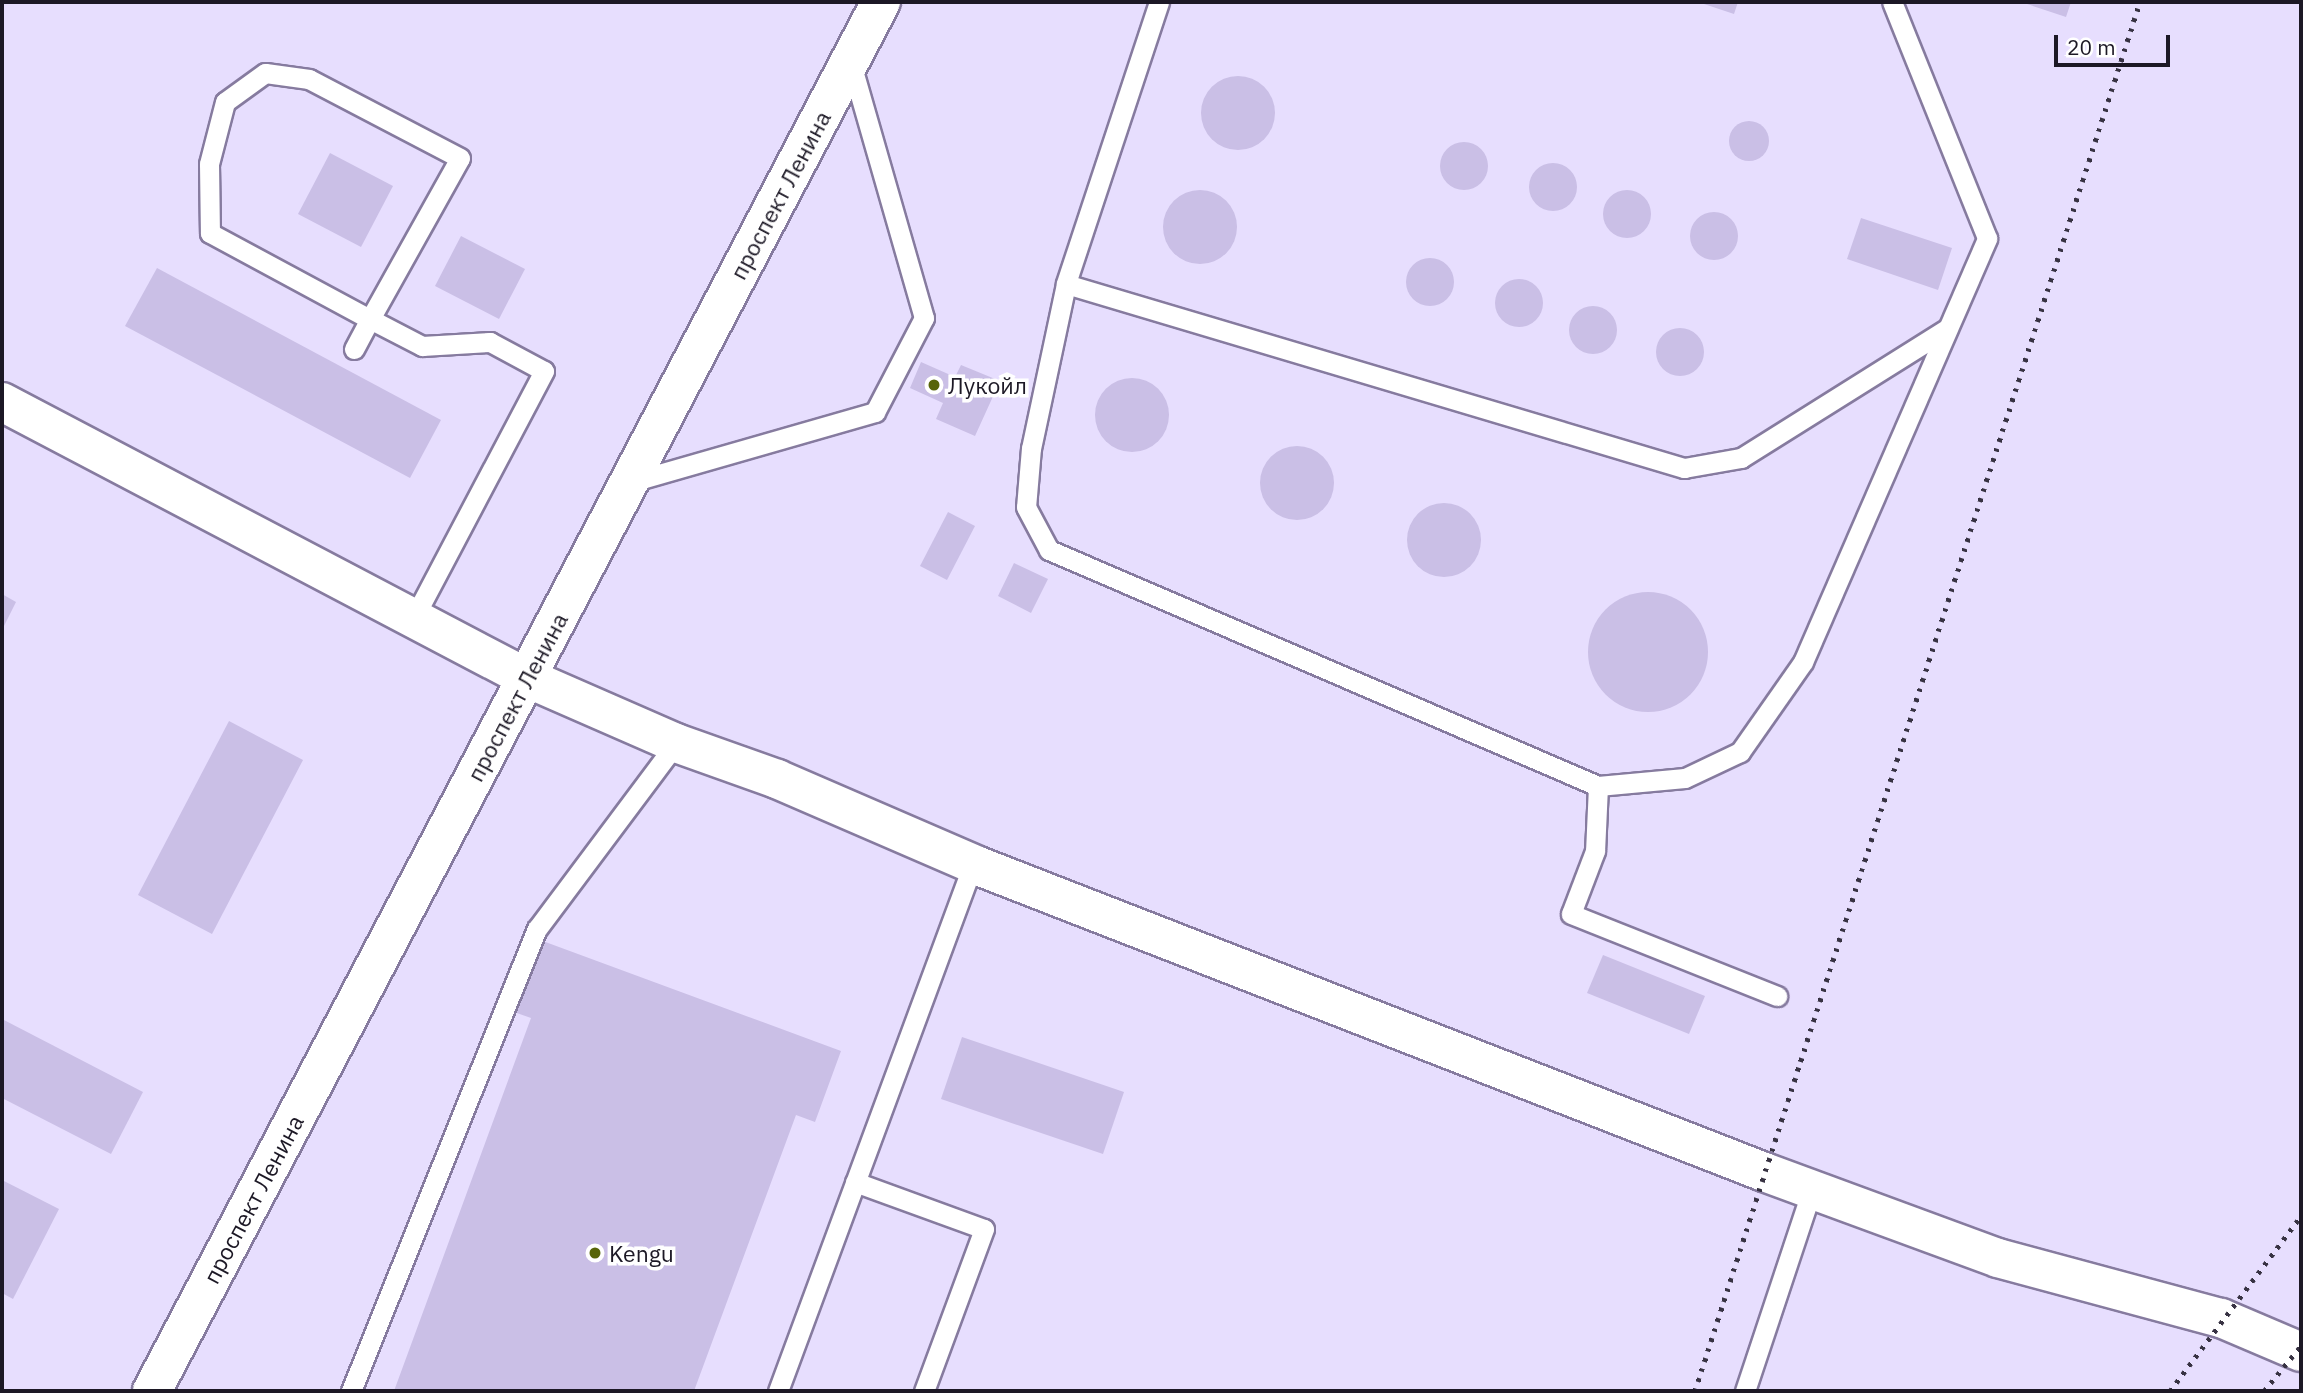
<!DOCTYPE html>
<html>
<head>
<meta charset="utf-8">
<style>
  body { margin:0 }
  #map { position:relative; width:2303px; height:1393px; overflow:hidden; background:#e7defe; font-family:"IBM Plex Sans",sans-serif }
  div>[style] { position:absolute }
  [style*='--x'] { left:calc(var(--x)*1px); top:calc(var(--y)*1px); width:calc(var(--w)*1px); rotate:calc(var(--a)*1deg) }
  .building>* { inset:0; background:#cabfe6 }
  .round { border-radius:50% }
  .roads { filter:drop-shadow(2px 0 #867b9f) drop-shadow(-2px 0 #867b9f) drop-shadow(0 2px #867b9f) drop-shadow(0 -2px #867b9f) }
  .service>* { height:19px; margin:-9.5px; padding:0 9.5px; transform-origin:9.5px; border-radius:9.5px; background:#fff }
  .minor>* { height:38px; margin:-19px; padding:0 19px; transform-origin:19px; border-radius:19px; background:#fff }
  .primary>* { height:38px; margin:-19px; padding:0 19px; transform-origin:19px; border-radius:19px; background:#fff }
  .rail>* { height:5px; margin-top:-2.5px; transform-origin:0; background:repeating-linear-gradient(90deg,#373242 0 3.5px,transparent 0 10.5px) }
  .dots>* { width:19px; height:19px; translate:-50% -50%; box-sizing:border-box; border:4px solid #fff; border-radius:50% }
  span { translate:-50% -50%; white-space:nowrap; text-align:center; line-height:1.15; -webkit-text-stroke:7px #fff; paint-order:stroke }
  .street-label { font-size:23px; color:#1c1825 }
  .poi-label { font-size:23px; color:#1c1825 }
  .left { translate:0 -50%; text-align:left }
  .frame { position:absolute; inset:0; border:4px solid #1c1825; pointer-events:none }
  .scale { position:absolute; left:2054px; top:35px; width:116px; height:32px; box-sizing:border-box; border:4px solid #1c1825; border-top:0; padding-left:9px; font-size:21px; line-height:24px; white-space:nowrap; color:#1c1825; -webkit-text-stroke:5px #fff; paint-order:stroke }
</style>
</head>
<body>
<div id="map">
  <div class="building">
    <div style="clip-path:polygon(1698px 2px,1738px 2px,1734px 14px)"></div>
    <div style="clip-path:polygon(2021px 2px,2071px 2px,2066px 17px)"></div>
    <div class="round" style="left:1201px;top:76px;width:74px;height:74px"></div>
    <div class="round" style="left:1729px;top:121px;width:40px;height:40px"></div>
    <div class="round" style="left:1440px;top:142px;width:48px;height:48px"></div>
    <div style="clip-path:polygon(330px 153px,393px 186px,361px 247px,298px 214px)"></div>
    <div class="round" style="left:1529px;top:163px;width:48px;height:48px"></div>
    <div class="round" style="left:1163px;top:190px;width:74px;height:74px"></div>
    <div class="round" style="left:1603px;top:190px;width:48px;height:48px"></div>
    <div class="round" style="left:1690px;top:212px;width:48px;height:48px"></div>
    <div style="clip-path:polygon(1861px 218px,1952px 248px,1938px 290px,1847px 259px)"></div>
    <div style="clip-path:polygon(461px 236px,525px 269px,499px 319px,435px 286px)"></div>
    <div class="round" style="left:1406px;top:258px;width:48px;height:48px"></div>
    <div style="clip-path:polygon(157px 268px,441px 420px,410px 478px,125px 326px)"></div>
    <div class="round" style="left:1495px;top:279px;width:48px;height:48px"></div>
    <div class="round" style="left:1569px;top:306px;width:48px;height:48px"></div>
    <div class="round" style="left:1656px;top:328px;width:48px;height:48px"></div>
    <div style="clip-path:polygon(921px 362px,955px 377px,961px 365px,1000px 381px,975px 436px,936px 419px,943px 403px,910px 388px)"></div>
    <div class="round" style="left:1095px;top:378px;width:74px;height:74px"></div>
    <div class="round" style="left:1260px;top:446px;width:74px;height:74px"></div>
    <div class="round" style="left:1407px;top:503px;width:74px;height:74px"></div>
    <div style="clip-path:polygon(948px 512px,975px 526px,947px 580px,920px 566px)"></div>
    <div style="clip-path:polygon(1014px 563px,1048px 579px,1031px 613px,998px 596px)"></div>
    <div class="round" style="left:1588px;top:592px;width:120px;height:120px"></div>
    <div style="clip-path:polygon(2px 594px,16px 602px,2px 630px)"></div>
    <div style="clip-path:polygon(229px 721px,303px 760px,212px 934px,138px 895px)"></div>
    <div style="clip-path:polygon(540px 940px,841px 1051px,815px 1122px,796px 1115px,694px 1391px,394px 1391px,531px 1018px,514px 1012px)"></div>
    <div style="clip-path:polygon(1603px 955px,1705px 996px,1689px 1034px,1587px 993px)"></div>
    <div style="clip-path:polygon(2px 1019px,143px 1092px,111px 1154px,2px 1098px)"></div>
    <div style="clip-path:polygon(962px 1037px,1124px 1092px,1103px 1154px,941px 1099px)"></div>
    <div style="clip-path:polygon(2px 1180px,59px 1209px,13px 1299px,2px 1293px)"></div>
  </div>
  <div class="roads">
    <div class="service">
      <div style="--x:1159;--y:2;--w:297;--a:108.3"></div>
      <div style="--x:1066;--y:284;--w:168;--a:102"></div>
      <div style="--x:1031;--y:448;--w:59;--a:94.8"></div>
      <div style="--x:1026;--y:507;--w:49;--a:61.9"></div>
      <div style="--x:1049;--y:550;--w:598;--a:23.26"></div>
      <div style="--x:1598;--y:786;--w:87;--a:-5.3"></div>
      <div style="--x:1685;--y:778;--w:61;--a:-25.3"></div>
      <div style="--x:1740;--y:752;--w:110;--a:-55"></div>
      <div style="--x:1803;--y:662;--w:462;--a:-66.5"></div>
      <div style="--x:1987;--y:238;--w:254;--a:-111.9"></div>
      <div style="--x:1066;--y:284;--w:645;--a:16.58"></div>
      <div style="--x:1684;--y:468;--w:58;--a:-10"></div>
      <div style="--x:1741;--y:458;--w:243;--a:-32.1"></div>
      <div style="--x:354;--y:349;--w:34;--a:-62"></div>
      <div style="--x:370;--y:319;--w:184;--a:-60.8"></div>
      <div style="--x:460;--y:158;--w:170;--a:-152.4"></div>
      <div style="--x:309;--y:79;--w:44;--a:-172.2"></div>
      <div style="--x:265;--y:73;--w:49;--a:144.1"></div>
      <div style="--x:225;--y:102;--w:64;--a:104.5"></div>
      <div style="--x:209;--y:164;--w:69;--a:89.2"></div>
      <div style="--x:210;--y:233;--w:182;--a:28.3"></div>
      <div style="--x:370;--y:319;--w:59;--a:27.4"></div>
      <div style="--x:422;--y:346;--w:68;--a:-3.4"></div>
      <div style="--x:490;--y:342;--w:61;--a:28.2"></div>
      <div style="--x:544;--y:371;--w:280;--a:117.8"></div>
      <div style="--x:631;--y:482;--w:254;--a:-16"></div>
      <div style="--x:875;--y:412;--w:106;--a:-62.5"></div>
      <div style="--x:924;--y:318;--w:264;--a:-106"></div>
      <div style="--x:1598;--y:786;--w:65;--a:92.6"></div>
      <div style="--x:1595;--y:851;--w:67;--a:110.9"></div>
      <div style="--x:1571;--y:914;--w:222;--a:21.7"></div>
      <div style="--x:855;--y:1182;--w:137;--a:20"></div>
      <div style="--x:984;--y:1229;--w:173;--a:110.3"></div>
      <div style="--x:351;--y:1391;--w:498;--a:-68.1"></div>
      <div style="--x:537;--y:929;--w:232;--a:-53.2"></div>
      <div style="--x:778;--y:1391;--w:562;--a:-69.69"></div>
      <div style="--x:1745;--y:1391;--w:212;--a:-71.6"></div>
    </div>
    <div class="minor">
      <div style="--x:2;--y:402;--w:593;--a:27.73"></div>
      <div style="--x:527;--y:678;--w:163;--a:23.6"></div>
      <div style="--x:676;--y:743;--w:107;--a:19.6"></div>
      <div style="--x:777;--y:779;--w:214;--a:23.4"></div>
      <div style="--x:973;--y:864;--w:849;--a:21.27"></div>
      <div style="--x:1764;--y:1172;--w:249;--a:20.2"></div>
      <div style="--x:1998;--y:1258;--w:231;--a:15.1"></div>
      <div style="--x:2221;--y:1318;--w:87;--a:23"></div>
    </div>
    <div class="primary">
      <div style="--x:152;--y:1391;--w:1569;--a:-62.31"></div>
    </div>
  </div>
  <div class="rail">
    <div style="--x:1695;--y:1391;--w:1459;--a:-72.24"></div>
    <div style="--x:2170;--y:1391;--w:219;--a:-53.2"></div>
    <div style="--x:2264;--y:1391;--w:58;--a:-50.6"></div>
  </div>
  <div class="dots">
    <div style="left:934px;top:385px;background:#576409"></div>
    <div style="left:595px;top:1253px;background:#576409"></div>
  </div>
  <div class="street-label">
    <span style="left:780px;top:195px;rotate:-62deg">проспект Ленина</span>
    <span style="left:517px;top:697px;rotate:-62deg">проспект Ленина</span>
    <span style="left:253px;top:1199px;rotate:-62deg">проспект Ленина</span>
  </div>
  <div class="poi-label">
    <span class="left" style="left:948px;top:385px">Лукойл</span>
    <span class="left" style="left:609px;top:1253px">Kengu</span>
  </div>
  <div class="frame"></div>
  <div class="scale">20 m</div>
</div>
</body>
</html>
